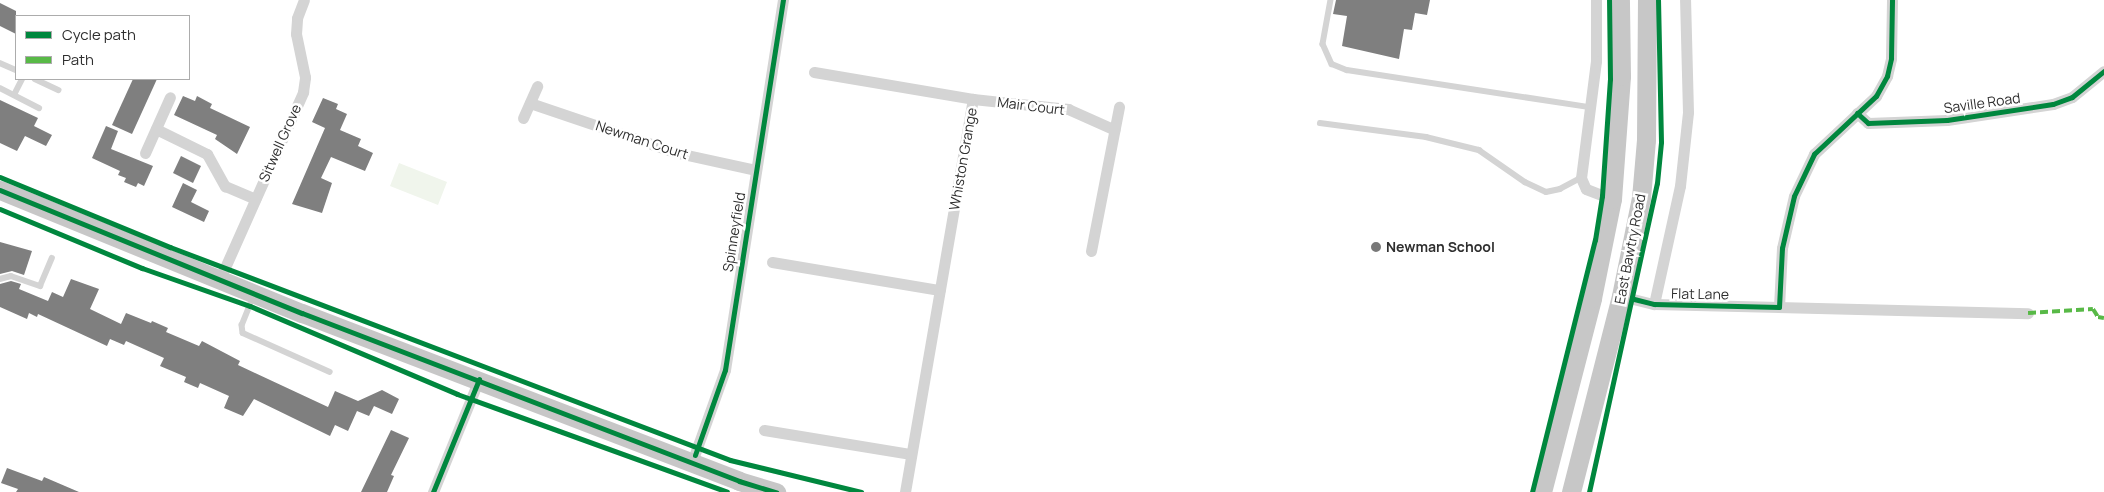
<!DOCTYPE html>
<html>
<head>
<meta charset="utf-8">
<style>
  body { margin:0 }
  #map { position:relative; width:2104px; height:492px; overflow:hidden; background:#fff; font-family:Manrope,sans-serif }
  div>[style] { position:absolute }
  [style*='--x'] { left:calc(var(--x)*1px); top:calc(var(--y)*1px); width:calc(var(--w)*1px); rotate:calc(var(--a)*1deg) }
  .green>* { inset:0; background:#f0f5ec }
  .building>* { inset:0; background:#7f7f7f }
  .path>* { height:2.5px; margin-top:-1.25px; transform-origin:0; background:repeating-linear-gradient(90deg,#d4d4d4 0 2.5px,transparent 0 5px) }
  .service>* { height:5.5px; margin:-2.75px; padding:0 2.75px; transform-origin:2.75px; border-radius:2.75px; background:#d4d4d4 }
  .minor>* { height:11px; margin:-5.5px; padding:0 5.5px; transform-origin:5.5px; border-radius:5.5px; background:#d4d4d4 }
  .primary>* { height:19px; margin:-9.5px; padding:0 9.5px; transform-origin:9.5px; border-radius:9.5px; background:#c7c7c7 }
  .quiet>* { height:4px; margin-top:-2px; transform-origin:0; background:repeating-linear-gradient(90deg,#58b947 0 8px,transparent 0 12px) }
  .cycleway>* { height:5px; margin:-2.5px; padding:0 2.5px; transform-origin:2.5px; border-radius:2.5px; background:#00873e }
  .dots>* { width:14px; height:14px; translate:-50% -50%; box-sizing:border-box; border:2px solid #fff; border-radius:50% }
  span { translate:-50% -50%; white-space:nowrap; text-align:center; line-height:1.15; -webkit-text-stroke:5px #fff; paint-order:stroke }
  .street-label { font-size:14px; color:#2f2f2f }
  .poi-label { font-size:14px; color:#2f2f2f; font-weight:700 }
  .left { translate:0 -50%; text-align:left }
  .legend { position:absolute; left:15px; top:15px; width:175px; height:65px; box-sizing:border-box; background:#fff; border:1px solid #acacac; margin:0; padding:6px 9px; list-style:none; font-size:15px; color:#2f2f2f }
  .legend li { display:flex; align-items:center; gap:10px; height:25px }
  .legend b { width:25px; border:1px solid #acacac }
</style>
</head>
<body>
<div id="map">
  <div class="green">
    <div style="clip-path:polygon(399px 163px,447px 182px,438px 205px,390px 186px)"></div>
  </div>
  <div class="building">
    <div style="clip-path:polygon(1336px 0,1430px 0,1427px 15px,1415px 13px,1412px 30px,1404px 29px,1399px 59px,1342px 46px,1347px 16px,1333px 14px)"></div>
    <div style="clip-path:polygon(0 3px,16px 11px,16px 34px,0 26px)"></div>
    <div style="clip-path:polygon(133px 79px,157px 79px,132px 134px,112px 125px)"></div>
    <div style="clip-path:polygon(183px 96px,195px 101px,197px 96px,212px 104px,210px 108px,250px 127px,237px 154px,215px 139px,217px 135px,174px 115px)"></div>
    <div style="clip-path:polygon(323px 98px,338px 104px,336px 109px,347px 114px,340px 130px,361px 139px,358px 146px,373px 153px,365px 171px,331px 157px,321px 178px,332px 183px,322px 213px,292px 204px,325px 128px,312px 122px)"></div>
    <div style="clip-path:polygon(0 100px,38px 118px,34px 126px,52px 135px,46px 146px,25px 136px,17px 151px,0 143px)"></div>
    <div style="clip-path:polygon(106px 126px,118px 131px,111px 149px,153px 166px,144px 186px,138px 183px,136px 187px,124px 182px,126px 178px,118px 175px,120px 171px,92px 158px)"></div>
    <div style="clip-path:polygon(181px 156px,201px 166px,193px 183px,173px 173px)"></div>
    <div style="clip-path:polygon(183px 183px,197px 190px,191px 202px,209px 211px,204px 222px,172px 207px)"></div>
    <div style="clip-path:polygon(0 242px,32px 251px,24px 275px,12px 271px,0 274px)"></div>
    <div style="clip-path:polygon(71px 279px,99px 289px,90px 309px,121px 324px,126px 313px,151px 323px,152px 321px,168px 328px,166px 332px,199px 346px,202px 341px,240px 361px,238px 365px,328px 407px,335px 391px,358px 401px,382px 390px,399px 399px,392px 414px,374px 406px,369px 416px,357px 411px,348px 431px,335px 425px,330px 436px,254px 399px,243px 416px,224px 408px,229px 396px,200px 383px,198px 388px,184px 382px,186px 377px,160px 366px,164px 358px,126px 341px,124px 345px,110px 339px,107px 346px,38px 314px,37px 317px,29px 313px,27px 319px,0 307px,0 284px,11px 281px,21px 284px,19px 289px,48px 301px,52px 292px,63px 297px)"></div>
    <div style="clip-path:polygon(391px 430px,409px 438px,391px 475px,394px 476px,387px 492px,361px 492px)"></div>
    <div style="clip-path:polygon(7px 468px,42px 481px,44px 477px,79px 492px,16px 492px,18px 489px,1px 483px)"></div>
  </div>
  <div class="path">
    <div style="--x:4;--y:211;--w:170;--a:22.2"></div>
    <div style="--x:414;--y:376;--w:50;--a:22.4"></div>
    <div style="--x:482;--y:403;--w:89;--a:20.5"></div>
    <div style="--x:748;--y:465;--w:116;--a:13.4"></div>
  </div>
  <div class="service">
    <div style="--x:1331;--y:0;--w:45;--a:100.3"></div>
    <div style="--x:1323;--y:44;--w:22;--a:66"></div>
    <div style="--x:1332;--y:64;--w:16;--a:22"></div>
    <div style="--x:1347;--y:70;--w:245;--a:8.7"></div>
    <div style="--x:0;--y:63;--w:17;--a:24"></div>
    <div style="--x:35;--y:79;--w:26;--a:25"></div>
    <div style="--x:0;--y:88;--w:44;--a:27.1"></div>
    <div style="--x:14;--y:95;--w:18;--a:-63"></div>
    <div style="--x:1320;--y:123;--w:107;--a:7.5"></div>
    <div style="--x:1426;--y:137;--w:55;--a:13.8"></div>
    <div style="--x:1479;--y:150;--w:56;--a:34.8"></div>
    <div style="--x:1525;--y:182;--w:23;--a:25"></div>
    <div style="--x:1546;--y:192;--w:14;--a:-12"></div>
    <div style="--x:1560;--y:189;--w:24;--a:-28"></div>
    <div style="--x:0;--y:279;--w:11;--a:-15"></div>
    <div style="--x:11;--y:276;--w:31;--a:19"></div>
    <div style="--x:40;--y:286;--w:30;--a:-67"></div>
    <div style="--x:254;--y:296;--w:31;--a:112"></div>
    <div style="--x:242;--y:325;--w:8;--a:83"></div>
    <div style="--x:243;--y:333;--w:95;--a:24.1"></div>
  </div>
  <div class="minor">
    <div style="--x:1596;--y:0;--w:61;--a:90"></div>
    <div style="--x:1596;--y:61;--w:118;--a:97.3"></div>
    <div style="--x:1581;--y:178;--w:12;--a:66"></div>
    <div style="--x:1586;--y:189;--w:28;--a:21"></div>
    <div style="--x:814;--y:72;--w:161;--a:9.6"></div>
    <div style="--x:973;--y:99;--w:96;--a:6"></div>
    <div style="--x:1068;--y:109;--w:51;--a:24.1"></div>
    <div style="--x:530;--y:103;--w:156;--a:18.7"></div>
    <div style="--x:678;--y:153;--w:79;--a:12.4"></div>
    <div style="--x:1857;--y:113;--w:15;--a:42"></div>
    <div style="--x:1868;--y:123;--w:79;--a:-2.2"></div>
    <div style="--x:1947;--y:120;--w:107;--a:-8.6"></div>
    <div style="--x:2053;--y:104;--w:20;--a:-20"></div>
    <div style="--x:2072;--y:97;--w:41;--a:-39.1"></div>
    <div style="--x:523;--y:118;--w:35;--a:-66"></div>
    <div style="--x:156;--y:129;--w:57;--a:26.1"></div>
    <div style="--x:207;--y:154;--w:37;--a:61"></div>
    <div style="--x:225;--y:186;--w:33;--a:23"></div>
    <div style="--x:145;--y:153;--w:61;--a:-65.9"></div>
    <div style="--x:1091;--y:251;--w:147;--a:-79"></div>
    <div style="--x:772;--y:262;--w:170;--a:9.5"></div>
    <div style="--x:219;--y:281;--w:207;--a:-66"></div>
    <div style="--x:303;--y:92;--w:15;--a:-82"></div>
    <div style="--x:305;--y:77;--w:44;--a:-101.8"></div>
    <div style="--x:296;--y:34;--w:16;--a:-86"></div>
    <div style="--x:297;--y:18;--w:19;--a:-69"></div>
    <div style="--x:1621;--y:296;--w:34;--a:14"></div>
    <div style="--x:1654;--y:304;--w:374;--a:1.4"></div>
    <div style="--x:1654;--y:304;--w:121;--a:-77.6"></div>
    <div style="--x:1680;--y:186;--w:74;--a:-83.8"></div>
    <div style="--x:1688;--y:112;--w:112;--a:-91.5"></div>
    <div style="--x:1779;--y:307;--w:59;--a:-87.1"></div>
    <div style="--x:1782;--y:248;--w:53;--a:-77"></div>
    <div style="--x:1794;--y:196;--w:47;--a:-64.5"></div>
    <div style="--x:1814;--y:154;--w:85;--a:-43.1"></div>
    <div style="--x:1876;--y:96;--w:23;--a:-61"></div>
    <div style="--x:1887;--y:76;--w:18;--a:-77"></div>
    <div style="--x:1891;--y:58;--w:58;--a:-89"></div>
    <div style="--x:764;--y:430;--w:149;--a:9.3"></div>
    <div style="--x:692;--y:462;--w:98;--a:-70.3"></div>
    <div style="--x:725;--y:370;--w:375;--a:-81.1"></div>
    <div style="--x:433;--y:492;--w:122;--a:-67.8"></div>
    <div style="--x:905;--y:492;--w:399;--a:-80.2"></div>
  </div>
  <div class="primary">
    <div style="--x:0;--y:190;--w:326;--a:22.2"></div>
    <div style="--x:302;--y:313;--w:468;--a:21"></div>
    <div style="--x:739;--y:481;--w:39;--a:17"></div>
    <div style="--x:1542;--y:492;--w:200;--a:-75.5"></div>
    <div style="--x:1592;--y:298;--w:101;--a:-78.6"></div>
    <div style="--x:1612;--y:199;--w:123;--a:-85.8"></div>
    <div style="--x:1621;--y:76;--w:76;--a:-90.8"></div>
    <div style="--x:1571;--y:492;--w:202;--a:-75.7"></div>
    <div style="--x:1621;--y:296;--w:100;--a:-78.5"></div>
    <div style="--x:1641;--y:198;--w:58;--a:-85.1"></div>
    <div style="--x:1646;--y:140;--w:140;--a:-89.6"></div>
  </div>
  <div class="quiet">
    <div style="--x:2028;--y:313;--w:65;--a:-3.5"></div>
    <div style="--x:2093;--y:309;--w:9;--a:58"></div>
    <div style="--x:2098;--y:317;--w:6;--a:9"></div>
  </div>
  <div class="cycleway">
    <div style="--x:1857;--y:113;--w:15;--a:42"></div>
    <div style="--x:1868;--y:123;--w:79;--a:-2.2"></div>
    <div style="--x:1947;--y:120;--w:107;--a:-8.6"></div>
    <div style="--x:2053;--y:104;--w:20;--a:-20"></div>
    <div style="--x:2072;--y:97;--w:41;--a:-39.1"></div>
    <div style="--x:0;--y:177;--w:184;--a:22.4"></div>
    <div style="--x:170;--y:247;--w:599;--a:20.82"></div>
    <div style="--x:730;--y:460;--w:135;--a:13.7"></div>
    <div style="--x:0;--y:190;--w:326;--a:22.2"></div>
    <div style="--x:302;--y:313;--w:468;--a:21"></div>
    <div style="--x:739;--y:481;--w:39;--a:17"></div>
    <div style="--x:0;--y:209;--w:154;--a:22.6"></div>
    <div style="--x:142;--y:268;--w:114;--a:19.4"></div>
    <div style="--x:250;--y:306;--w:225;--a:23"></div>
    <div style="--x:457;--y:394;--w:287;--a:19.9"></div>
    <div style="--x:1634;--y:299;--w:21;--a:14"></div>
    <div style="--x:1654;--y:304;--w:125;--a:1.4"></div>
    <div style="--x:1779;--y:307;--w:59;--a:-87.1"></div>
    <div style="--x:1782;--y:248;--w:53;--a:-77"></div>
    <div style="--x:1794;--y:196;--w:47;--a:-64.5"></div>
    <div style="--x:1814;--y:154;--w:85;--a:-43.1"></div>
    <div style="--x:1876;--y:96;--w:23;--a:-61"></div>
    <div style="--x:1887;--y:76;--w:18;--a:-77"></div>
    <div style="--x:1891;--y:58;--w:58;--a:-89"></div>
    <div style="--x:695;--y:455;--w:90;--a:-70.6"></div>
    <div style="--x:725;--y:370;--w:375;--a:-81.1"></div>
    <div style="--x:433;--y:492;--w:122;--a:-67.8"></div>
    <div style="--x:1532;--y:492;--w:260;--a:-76"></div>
    <div style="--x:1595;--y:240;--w:45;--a:-81"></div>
    <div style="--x:1602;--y:196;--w:117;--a:-86.1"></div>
    <div style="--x:1610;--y:79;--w:79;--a:-90.7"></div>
    <div style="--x:1589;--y:492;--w:316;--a:-77.6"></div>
    <div style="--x:1657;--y:183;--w:41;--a:-84.4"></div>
    <div style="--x:1661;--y:142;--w:142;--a:-91.2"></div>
  </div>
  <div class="dots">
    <div style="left:1376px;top:247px;background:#787878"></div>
  </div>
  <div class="street-label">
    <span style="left:1982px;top:103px;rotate:-8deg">Saville Road</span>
    <span style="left:1031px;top:106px;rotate:7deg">Mair Court</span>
    <span style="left:642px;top:140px;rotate:18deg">Newman Court</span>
    <span style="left:280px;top:143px;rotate:-66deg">Sitwell Grove</span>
    <span style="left:963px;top:159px;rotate:-80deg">Whiston Grange</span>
    <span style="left:734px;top:232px;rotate:-81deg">Spinneyfield</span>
    <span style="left:1630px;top:249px;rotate:-79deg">East Bawtry Road</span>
    <span style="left:1700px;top:294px;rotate:1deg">Flat Lane</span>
  </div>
  <div class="poi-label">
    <span class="left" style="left:1386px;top:247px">Newman School</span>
  </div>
  <ul class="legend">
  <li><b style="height:6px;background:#00873e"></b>Cycle path</li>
  <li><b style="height:6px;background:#58b947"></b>Path</li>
  </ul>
</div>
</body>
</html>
